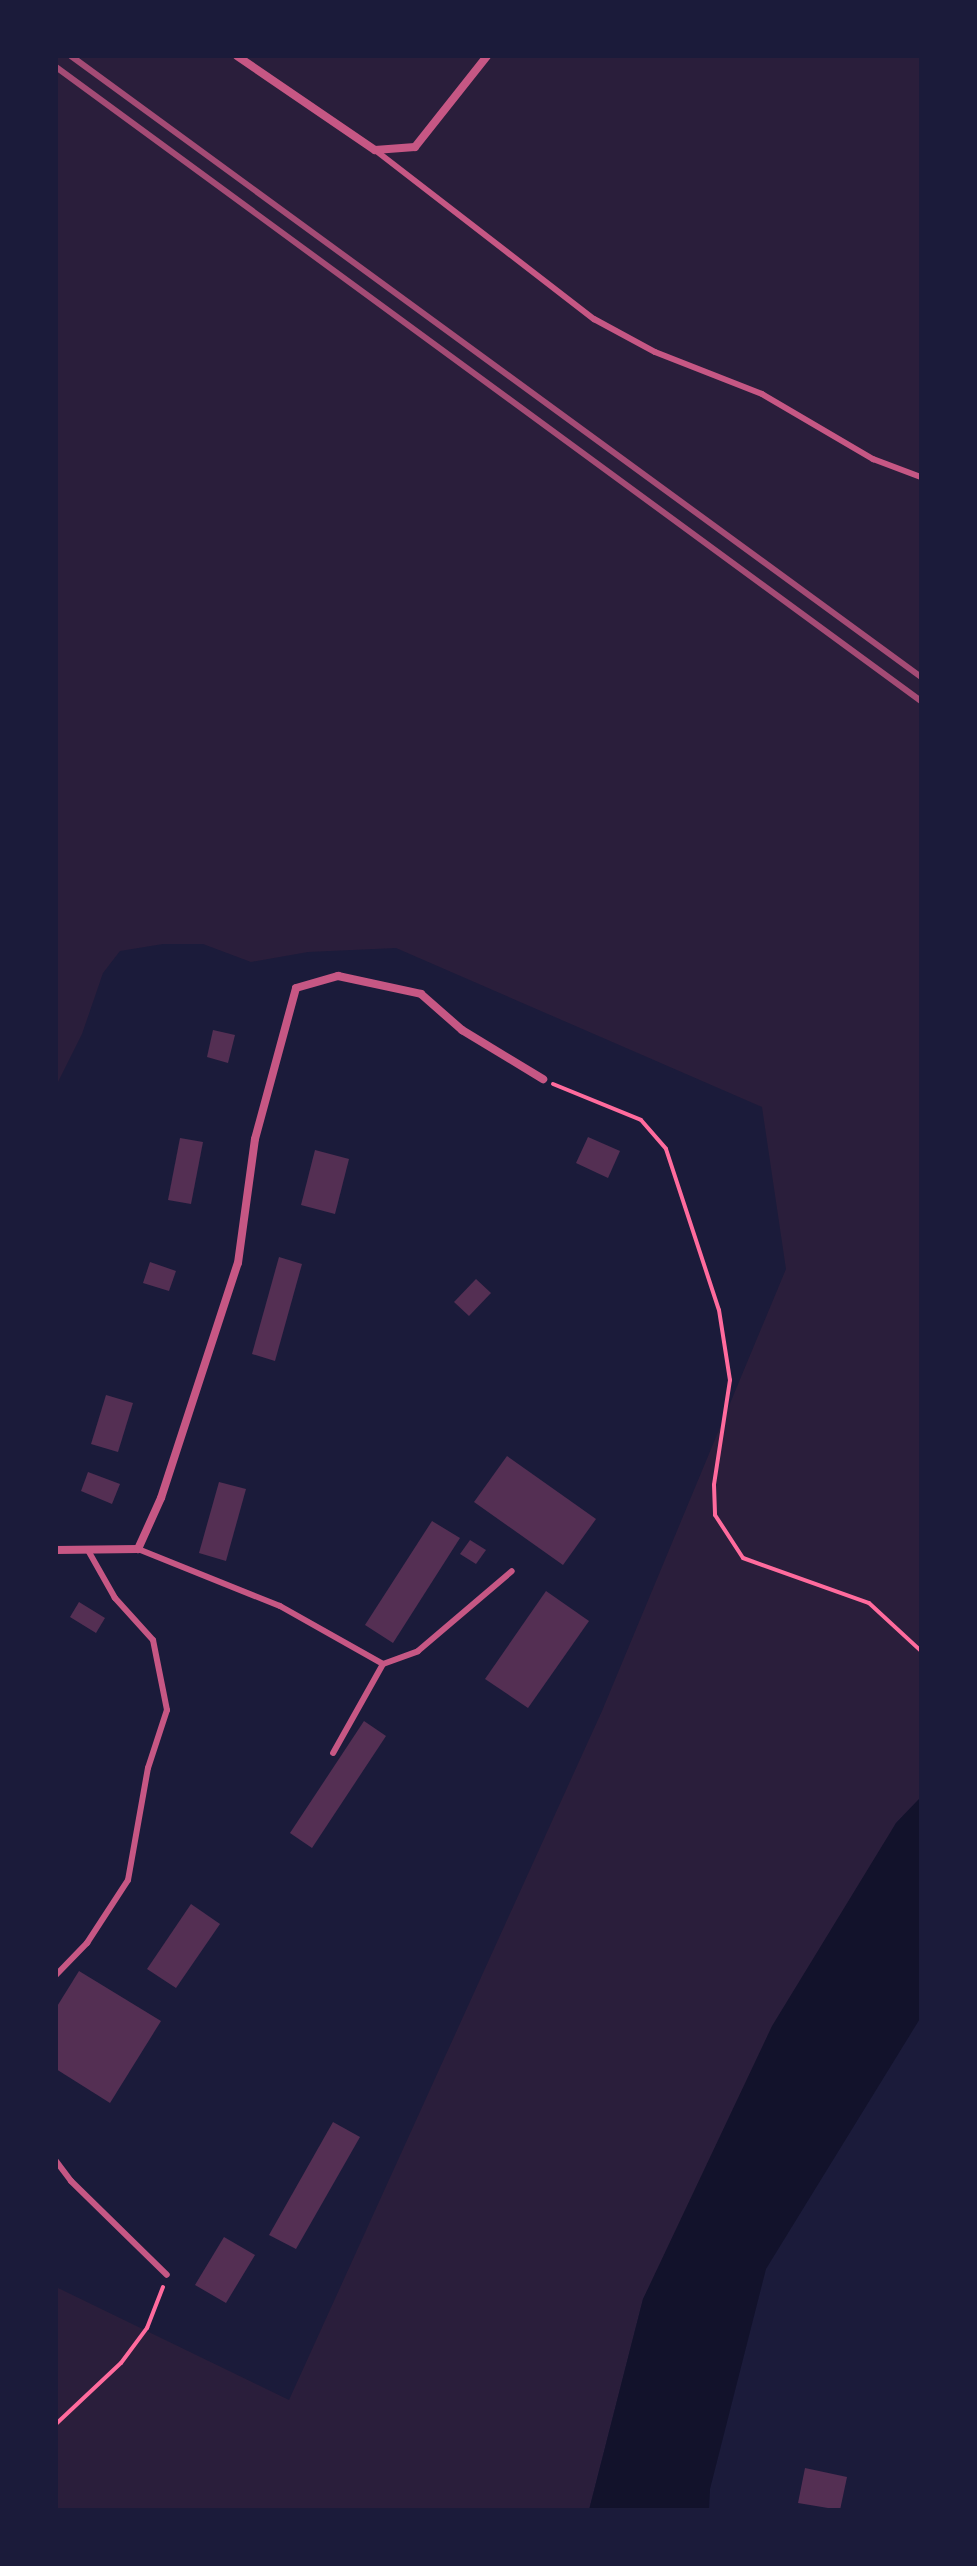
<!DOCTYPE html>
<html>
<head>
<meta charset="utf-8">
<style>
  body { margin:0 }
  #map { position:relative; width:977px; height:2566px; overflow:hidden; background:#1b1b3a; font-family:Ubuntu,sans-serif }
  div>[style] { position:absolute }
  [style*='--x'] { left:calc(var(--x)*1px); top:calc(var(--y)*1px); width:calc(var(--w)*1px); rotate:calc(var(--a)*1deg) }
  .green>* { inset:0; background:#2a1e3b }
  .water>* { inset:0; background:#12122b }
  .building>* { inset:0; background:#542f53 }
  .path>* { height:4px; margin:-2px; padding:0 2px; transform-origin:2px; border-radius:2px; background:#ff6b9d }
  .service>* { height:6px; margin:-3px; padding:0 3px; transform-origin:3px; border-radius:3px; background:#c65784 }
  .minor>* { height:8px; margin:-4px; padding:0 4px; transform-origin:4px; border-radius:4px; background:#c65784 }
  .rail>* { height:6px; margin:-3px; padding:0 3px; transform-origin:3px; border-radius:3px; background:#a44b75 }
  span { translate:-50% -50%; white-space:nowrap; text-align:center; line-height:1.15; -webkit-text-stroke:6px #1b1b3a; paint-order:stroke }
  .frame { position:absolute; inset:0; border:58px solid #1b1b3a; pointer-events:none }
</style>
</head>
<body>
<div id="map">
  <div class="green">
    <div style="clip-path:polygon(56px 56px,921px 56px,921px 1797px,896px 1823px,643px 2299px,589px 2510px,56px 2510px,56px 2287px,289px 2400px,602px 1711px,786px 1269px,762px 1107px,396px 948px,308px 952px,251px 962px,203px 944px,163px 944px,120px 951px,103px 973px,82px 1034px,56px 1086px)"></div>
  </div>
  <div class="water">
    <div style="clip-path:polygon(921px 1797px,921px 2017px,766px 2269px,710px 2489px,709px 2510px,589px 2510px,643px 2299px,772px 2026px,896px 1823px)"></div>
  </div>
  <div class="building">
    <div style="clip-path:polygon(213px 1030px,235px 1035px,228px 1063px,207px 1057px)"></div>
    <div style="clip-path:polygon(588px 1137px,620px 1151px,608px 1178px,576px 1163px)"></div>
    <div style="clip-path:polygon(180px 1138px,203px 1142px,191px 1204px,168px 1200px)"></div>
    <div style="clip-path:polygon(315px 1150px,349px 1159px,335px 1214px,301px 1205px)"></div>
    <div style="clip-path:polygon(279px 1257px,302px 1264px,275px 1361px,252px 1354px)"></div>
    <div style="clip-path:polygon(150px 1262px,176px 1271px,169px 1291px,143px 1283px)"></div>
    <div style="clip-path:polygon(476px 1279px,491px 1293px,469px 1316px,454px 1302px)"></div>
    <div style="clip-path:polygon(106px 1395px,133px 1403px,118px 1452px,91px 1444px)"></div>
    <div style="clip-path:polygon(507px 1456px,596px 1519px,563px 1565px,474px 1502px)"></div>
    <div style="clip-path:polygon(88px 1472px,120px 1484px,112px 1504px,81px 1491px)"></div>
    <div style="clip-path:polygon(219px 1482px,246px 1489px,226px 1561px,199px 1553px)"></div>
    <div style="clip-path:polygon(432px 1521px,460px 1538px,393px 1643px,365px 1625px)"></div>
    <div style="clip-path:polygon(470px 1540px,486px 1550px,476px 1564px,460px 1554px)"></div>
    <div style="clip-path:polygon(546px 1591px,589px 1621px,528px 1708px,485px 1679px)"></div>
    <div style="clip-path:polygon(79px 1602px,105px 1618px,96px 1633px,70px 1617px)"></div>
    <div style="clip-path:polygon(364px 1721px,386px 1736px,312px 1848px,290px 1833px)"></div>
    <div style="clip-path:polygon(191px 1904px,220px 1924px,176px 1988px,147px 1969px)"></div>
    <div style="clip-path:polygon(79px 1971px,161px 2021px,110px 2103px,56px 2069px,56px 2008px)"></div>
    <div style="clip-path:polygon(333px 2122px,360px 2137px,296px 2249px,269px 2235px)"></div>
    <div style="clip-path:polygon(224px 2237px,255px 2255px,226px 2303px,195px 2285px)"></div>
    <div style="clip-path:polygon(805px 2468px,847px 2477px,840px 2510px,798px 2503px)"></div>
  </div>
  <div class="path">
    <div style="--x:553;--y:1084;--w:95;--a:22.2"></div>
    <div style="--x:641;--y:1120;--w:38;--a:49"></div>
    <div style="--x:666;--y:1149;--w:169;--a:71.8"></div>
    <div style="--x:719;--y:1310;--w:71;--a:81.1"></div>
    <div style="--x:730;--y:1380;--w:106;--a:98.7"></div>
    <div style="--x:714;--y:1485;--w:30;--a:88"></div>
    <div style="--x:715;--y:1515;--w:51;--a:56.9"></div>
    <div style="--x:743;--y:1558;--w:134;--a:19.7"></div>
    <div style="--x:869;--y:1603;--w:71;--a:42.7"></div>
    <div style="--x:56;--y:2424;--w:89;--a:-43.2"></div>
    <div style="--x:121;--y:2363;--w:44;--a:-53.4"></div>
    <div style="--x:147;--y:2328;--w:44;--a:-68.7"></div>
  </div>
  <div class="service">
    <div style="--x:375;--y:150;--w:277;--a:37.7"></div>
    <div style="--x:594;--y:319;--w:69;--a:28.4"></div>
    <div style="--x:655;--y:352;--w:115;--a:21.4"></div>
    <div style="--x:762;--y:394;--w:129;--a:30.4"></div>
    <div style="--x:873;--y:459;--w:51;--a:20.6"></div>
    <div style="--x:138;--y:1549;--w:153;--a:21.9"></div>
    <div style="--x:280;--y:1606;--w:118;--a:29.4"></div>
    <div style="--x:383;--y:1664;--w:102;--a:119.3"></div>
    <div style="--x:383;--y:1664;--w:37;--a:-20"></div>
    <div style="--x:418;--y:1651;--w:123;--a:-40.4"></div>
    <div style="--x:56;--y:1975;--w:45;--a:-45.9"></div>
    <div style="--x:87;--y:1943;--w:75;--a:-56.9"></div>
    <div style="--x:128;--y:1880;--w:114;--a:-79.9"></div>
    <div style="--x:148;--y:1768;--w:61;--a:-71.9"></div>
    <div style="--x:167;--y:1710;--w:71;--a:-101.3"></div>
    <div style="--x:153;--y:1640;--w:57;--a:-132.1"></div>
    <div style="--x:115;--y:1598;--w:53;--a:-119.5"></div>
    <div style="--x:56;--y:2161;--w:25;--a:53"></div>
    <div style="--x:71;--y:2181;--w:134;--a:44.4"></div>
  </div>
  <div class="minor">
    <div style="--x:237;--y:56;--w:167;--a:34.3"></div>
    <div style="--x:375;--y:150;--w:40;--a:-4.3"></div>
    <div style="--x:415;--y:147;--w:116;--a:-51.6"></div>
    <div style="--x:56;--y:1550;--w:82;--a:-0.7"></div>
    <div style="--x:138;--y:1549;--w:56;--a:-65.7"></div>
    <div style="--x:161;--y:1498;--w:247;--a:-71.9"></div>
    <div style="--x:238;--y:1263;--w:125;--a:-82.2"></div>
    <div style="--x:255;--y:1139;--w:156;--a:-74.8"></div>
    <div style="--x:296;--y:988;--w:44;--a:-15.9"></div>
    <div style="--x:338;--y:976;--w:85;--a:12.2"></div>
    <div style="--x:421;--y:994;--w:55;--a:41.3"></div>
    <div style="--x:462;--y:1030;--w:95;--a:31.2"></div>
  </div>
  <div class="rail">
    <div style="--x:71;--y:56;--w:1053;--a:36.15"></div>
    <div style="--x:56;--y:67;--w:1072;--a:36.24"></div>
  </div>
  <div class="frame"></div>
</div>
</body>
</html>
